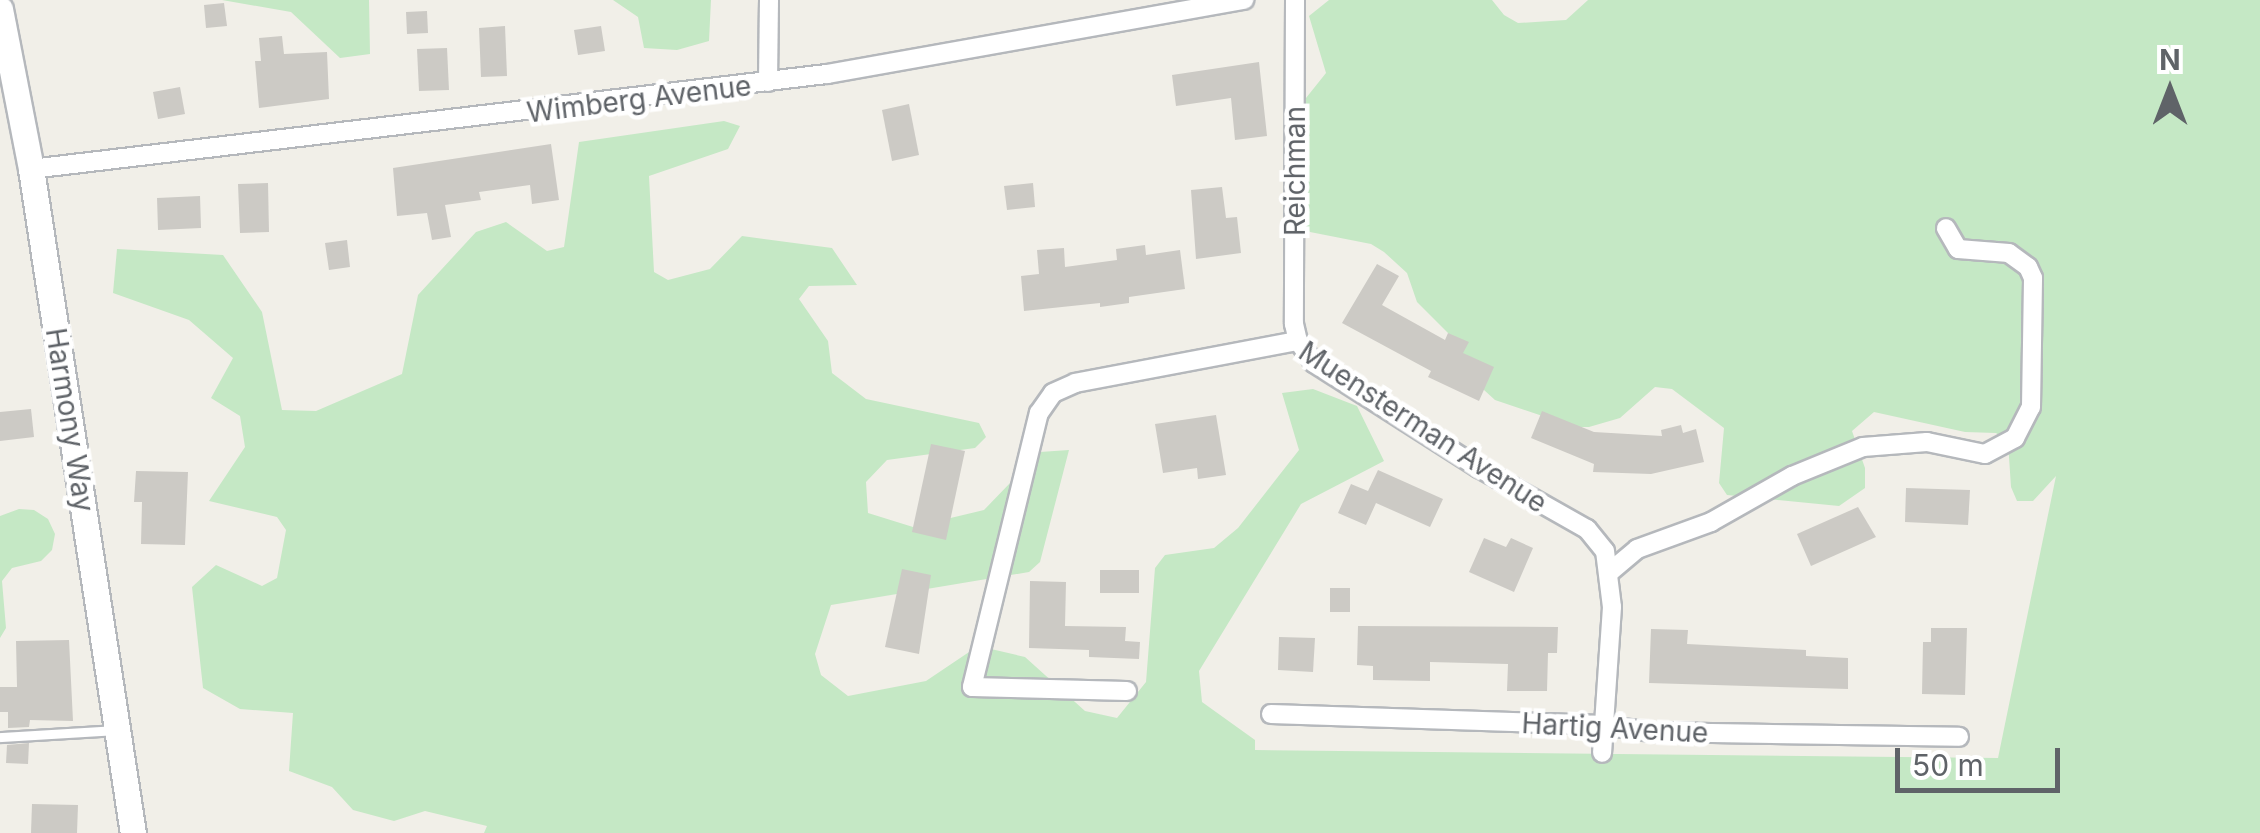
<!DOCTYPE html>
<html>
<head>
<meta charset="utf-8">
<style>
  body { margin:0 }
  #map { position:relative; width:2260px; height:833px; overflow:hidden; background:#f1efe8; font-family:Inter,sans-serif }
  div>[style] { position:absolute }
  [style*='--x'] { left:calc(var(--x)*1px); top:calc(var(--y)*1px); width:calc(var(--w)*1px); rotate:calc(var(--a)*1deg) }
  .green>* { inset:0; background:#c5e8c5 }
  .building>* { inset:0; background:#cccac5 }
  .roads { filter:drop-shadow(2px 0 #b5b8bc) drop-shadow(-2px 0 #b5b8bc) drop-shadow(0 2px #b5b8bc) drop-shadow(0 -2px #b5b8bc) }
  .lane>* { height:9px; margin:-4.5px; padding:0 4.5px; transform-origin:4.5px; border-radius:4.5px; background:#fff }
  .street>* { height:18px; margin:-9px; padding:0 9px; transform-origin:9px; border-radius:9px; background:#fff }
  .secondary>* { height:25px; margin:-12.5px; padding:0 12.5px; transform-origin:12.5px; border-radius:12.5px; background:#fff }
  span { translate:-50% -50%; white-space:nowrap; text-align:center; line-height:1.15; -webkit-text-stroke:9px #fff; paint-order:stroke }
  .street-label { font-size:28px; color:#5f6368 }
  .north { position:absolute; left:2120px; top:40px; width:100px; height:100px; -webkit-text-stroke:8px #fff; paint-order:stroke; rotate:0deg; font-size:28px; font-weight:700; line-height:40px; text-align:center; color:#5f6368 }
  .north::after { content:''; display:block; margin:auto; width:35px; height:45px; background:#5f6368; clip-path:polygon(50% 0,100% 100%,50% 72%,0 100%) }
  .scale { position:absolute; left:1895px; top:748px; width:165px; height:45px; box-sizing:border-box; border:5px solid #5f6368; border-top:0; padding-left:12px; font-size:30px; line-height:35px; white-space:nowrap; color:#5f6368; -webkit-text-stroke:8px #fff; paint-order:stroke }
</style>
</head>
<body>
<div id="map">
  <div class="green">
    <div style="clip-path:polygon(222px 0,369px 0,370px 54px,340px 58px,291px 12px)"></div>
    <div style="clip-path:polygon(613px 0,711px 0,709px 41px,677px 50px,644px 48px,638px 17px)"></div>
    <div style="clip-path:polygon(1329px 0,1492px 0,1504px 15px,1518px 23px,1566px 20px,1588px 0,2260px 0,2260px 833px,484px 833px,487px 826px,425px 811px,394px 821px,353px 810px,332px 787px,289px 771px,293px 713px,240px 709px,203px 688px,192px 587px,216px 565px,262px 586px,277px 578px,286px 530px,277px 517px,209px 501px,245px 447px,240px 416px,211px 398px,233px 358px,189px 320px,113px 293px,117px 249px,223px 255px,262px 312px,282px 410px,316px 411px,402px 374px,418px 295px,476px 232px,506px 222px,547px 251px,564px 247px,579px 142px,724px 121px,740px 126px,728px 149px,649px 176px,654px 272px,668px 280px,710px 269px,742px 236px,832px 248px,857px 285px,809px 286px,799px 299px,828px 341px,832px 373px,866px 399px,979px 423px,986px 437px,975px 448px,887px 460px,866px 482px,868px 513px,913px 527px,984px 510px,1040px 452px,1069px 450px,1040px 562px,1029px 572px,831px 605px,815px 654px,821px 675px,848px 696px,926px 681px,978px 646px,1025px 657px,1085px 711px,1117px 718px,1146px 682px,1155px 568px,1165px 555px,1214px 548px,1238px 528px,1299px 450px,1282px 393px,1313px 389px,1357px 406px,1384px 461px,1301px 504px,1199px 671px,1202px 702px,1255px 740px,1255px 750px,1998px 758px,2056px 476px,2033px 501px,2017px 501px,2011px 487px,2008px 442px,1996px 433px,1965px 432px,1874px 412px,1852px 431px,1865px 468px,1865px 488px,1839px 506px,1727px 495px,1719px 483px,1724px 428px,1672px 389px,1655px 387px,1620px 418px,1589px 427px,1575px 427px,1495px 400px,1484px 390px,1451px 336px,1417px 302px,1407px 273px,1384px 252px,1371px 244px,1310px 232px,1300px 220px,1296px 130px,1306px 98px,1326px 73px,1309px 16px)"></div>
    <div style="clip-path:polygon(19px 509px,34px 510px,48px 519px,55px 534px,52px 550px,41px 561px,12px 568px,2px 581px,6px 628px,0 638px,0 516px)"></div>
  </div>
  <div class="building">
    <div style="clip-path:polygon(224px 3px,227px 26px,206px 28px,204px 5px)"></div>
    <div style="clip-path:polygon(427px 11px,428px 33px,407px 34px,406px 12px)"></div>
    <div style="clip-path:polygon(505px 26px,507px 76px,481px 77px,479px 28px)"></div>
    <div style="clip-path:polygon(601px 26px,605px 51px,578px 55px,574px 30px)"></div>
    <div style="clip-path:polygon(282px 36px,284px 54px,327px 52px,329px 99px,259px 108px,255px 61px,261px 61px,259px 38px)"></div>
    <div style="clip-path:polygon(447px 48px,449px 90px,419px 91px,417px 49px)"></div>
    <div style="clip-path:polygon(1259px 62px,1267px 136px,1235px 140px,1231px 98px,1176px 106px,1172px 75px)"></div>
    <div style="clip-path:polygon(180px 87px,185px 114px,158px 119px,153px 92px)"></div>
    <div style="clip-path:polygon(909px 104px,919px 155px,892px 161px,882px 110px)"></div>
    <div style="clip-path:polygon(551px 144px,559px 200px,532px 204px,530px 185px,479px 192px,481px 200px,445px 205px,451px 237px,432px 240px,427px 213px,397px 216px,393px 168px)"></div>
    <div style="clip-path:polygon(268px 183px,269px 232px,240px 233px,238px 184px)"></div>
    <div style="clip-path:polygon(1033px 183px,1035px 207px,1007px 210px,1004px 186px)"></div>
    <div style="clip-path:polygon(1222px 187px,1226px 218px,1237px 217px,1241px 253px,1196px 259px,1191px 190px)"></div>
    <div style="clip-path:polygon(200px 196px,201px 228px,158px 230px,157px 198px)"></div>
    <div style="clip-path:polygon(347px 240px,350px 267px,329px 270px,325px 243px)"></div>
    <div style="clip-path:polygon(1145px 245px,1146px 255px,1180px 250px,1185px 289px,1129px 297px,1129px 303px,1100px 307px,1100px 303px,1024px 311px,1021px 276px,1039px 274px,1037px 250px,1064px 248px,1065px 267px,1117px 260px,1116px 249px)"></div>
    <div style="clip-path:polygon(1377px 264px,1399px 276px,1382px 305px,1445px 340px,1448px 333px,1469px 342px,1463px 353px,1494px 367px,1479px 401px,1428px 377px,1431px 371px,1342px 323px)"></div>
    <div style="clip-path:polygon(31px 409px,34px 437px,0 441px,0 412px)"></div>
    <div style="clip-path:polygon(1542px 411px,1594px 432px,1662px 436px,1661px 430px,1681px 425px,1683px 433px,1696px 429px,1704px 462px,1651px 474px,1593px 472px,1594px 464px,1531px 438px)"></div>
    <div style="clip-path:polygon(1216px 415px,1226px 475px,1198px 479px,1197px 468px,1163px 473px,1155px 424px)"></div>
    <div style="clip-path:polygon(931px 444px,965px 451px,946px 540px,912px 532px)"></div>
    <div style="clip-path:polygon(1378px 470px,1443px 499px,1430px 527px,1376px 503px,1366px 525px,1338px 513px,1351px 484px,1368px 491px)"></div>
    <div style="clip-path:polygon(136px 471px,188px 472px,185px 545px,141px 544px,142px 502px,134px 502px)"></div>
    <div style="clip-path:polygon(1906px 488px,1970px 490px,1968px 525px,1905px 522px)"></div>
    <div style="clip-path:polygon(1858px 507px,1876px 537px,1811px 566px,1797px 534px)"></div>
    <div style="clip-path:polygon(1484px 538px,1506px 547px,1511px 538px,1533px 548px,1514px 592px,1469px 572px)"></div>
    <div style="clip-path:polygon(902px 569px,931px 575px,919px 654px,885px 647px)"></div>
    <div style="clip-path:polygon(1100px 570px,1139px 570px,1139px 593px,1100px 593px)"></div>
    <div style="clip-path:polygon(1030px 581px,1066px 582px,1065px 626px,1126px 627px,1125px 641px,1140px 642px,1139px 659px,1089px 657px,1089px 650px,1029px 648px)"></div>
    <div style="clip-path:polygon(1330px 588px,1350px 588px,1350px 612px,1330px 612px)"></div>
    <div style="clip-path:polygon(1358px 626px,1558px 627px,1557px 653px,1548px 653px,1547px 691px,1507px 691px,1508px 664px,1430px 662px,1430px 681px,1373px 680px,1373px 666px,1357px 665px)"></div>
    <div style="clip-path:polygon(1931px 628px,1967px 628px,1965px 695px,1922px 694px,1923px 642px,1931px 642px)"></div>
    <div style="clip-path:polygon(1651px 629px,1688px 630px,1687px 644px,1806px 650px,1806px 656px,1848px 658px,1848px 689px,1649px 683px)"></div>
    <div style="clip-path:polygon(1279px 637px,1315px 638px,1313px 672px,1278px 670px)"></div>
    <div style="clip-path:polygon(69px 640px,73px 721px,30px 720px,29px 727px,8px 728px,8px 712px,0 712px,0 687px,17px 687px,16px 641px)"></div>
    <div style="clip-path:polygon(29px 743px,28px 764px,6px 763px,7px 745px)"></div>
    <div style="clip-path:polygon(32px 804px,78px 805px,77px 833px,31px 833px)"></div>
  </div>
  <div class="roads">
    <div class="lane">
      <div style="--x:0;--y:737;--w:117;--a:-3.4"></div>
    </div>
    <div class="street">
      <div style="--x:1295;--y:0;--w:324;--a:90.2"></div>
      <div style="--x:1294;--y:324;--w:17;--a:77"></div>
      <div style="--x:1298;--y:341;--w:27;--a:54"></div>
      <div style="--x:1314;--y:363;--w:196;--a:32.5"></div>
      <div style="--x:1479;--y:468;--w:124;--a:29.5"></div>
      <div style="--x:1587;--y:529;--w:28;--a:51"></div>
      <div style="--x:1605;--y:551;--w:56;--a:82.9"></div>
      <div style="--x:1612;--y:607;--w:146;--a:93.9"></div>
      <div style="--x:768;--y:82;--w:82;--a:-89.3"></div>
      <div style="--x:31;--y:169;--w:802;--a:-6.81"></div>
      <div style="--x:827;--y:74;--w:424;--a:-10.1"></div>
      <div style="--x:1611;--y:571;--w:34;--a:-40"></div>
      <div style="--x:1637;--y:549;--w:79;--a:-20"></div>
      <div style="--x:1711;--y:522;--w:93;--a:-29.6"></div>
      <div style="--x:1792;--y:476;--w:77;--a:-22.2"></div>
      <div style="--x:1863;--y:447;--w:64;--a:-4.5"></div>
      <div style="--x:1927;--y:442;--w:59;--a:11.7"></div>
      <div style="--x:1985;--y:454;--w:34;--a:-28"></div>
      <div style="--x:2015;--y:438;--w:35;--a:-63"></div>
      <div style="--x:2031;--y:407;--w:129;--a:-89.1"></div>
      <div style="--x:2033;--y:278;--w:12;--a:-114"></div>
      <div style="--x:2028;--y:267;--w:24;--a:-144"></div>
      <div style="--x:2009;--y:253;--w:51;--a:-175.5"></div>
      <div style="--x:1958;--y:249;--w:24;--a:-120"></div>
      <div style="--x:1127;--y:691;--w:155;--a:-178.5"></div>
      <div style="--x:972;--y:687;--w:282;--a:-76.3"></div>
      <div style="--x:1039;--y:413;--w:24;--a:-55"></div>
      <div style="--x:1053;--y:393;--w:24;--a:-24"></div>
      <div style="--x:1075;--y:383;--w:227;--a:-10.7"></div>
      <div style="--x:1271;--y:714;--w:332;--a:1.9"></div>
      <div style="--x:1603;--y:725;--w:49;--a:8.3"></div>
      <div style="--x:1651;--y:732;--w:308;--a:0.9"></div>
    </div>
    <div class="secondary">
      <div style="--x:0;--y:9;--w:163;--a:79"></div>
      <div style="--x:31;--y:169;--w:672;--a:81.27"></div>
    </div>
  </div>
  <div class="street-label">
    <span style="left:639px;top:99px;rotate:-7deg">Wimberg Avenue</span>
    <span style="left:1295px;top:171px;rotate:-90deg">Reichman</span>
    <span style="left:70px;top:420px;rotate:81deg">Harmony Way</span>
    <span style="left:1423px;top:427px;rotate:33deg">Muensterman Avenue</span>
    <span style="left:1615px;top:728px;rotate:3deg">Hartig Avenue</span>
  </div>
  <div class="north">N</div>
  <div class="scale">50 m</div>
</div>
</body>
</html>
